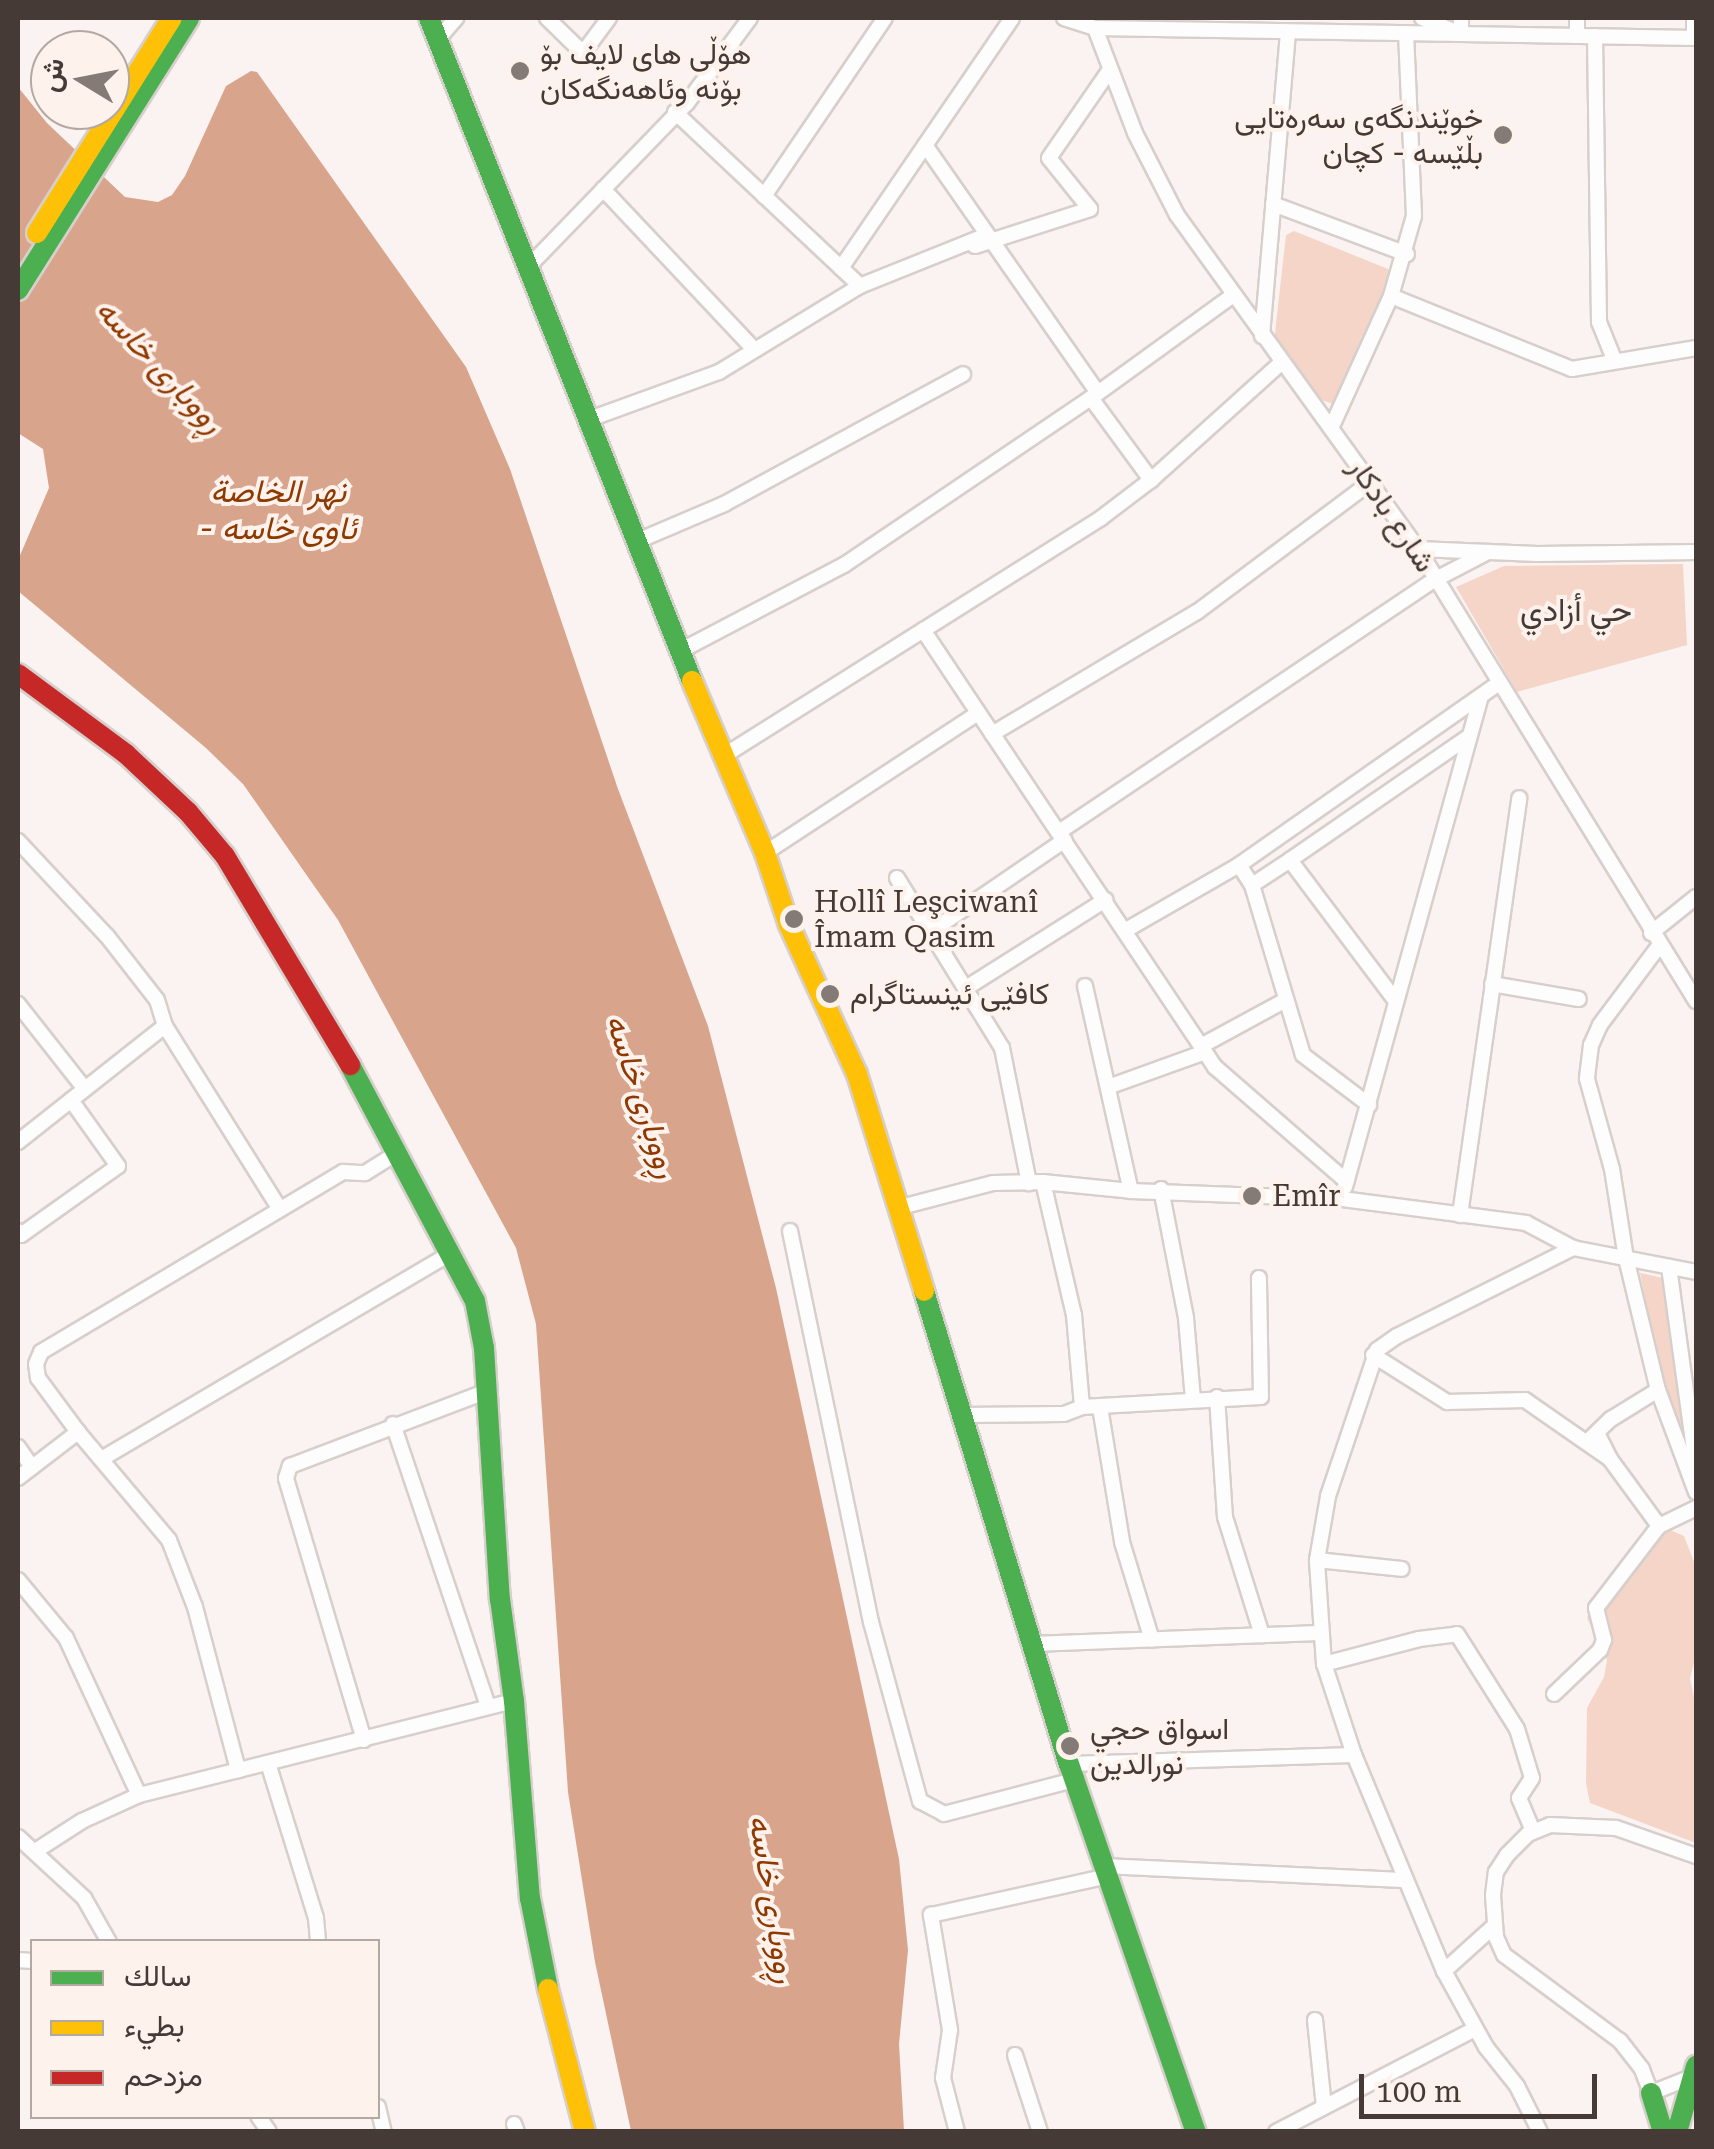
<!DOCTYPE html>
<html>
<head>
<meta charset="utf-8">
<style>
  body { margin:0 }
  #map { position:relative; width:1714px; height:2149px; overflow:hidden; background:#faf3f1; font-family:"Roboto Serif",Vazirmatn,serif }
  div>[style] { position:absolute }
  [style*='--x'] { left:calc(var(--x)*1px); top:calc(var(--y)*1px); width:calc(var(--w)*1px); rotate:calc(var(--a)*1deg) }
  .green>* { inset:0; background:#f5d5c7 }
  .water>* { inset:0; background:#d8a48c }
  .roads { filter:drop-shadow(2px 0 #d7cfcb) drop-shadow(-2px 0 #d7cfcb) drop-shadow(0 2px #d7cfcb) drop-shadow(0 -2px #d7cfcb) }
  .street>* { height:14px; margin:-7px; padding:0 7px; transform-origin:7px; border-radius:7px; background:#fefdfd }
  .fast>* { height:20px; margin:-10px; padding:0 10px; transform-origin:10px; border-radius:10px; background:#4caf50 }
  .slow>* { height:20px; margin:-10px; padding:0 10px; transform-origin:10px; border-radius:10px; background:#ffc107 }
  .jam>* { height:20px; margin:-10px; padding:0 10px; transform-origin:10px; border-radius:10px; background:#c62828 }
  .dots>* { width:28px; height:28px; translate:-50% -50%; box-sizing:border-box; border:5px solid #fef2ed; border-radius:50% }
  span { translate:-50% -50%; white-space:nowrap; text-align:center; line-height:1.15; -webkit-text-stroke:8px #fef2ed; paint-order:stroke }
  .poi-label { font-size:30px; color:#453a35 }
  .left { translate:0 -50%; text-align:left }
  .right { translate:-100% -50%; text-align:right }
  .street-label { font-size:30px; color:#453a35 }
  .water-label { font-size:32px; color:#8f3900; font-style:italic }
  .neighbourhood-label { font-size:32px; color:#453a35 }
  .frame { position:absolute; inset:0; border:20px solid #453a35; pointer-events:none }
  .legend { position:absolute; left:30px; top:1939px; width:350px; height:180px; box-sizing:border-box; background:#fef2ed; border:2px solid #b4a8a3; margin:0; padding:12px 18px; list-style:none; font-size:30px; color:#453a35 }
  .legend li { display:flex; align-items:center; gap:20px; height:50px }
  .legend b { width:50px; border:2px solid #b4a8a3 }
  .north { position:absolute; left:30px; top:30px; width:100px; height:100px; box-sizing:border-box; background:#fef2ed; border:2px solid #b4a8a3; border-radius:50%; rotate:280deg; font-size:28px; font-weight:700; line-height:40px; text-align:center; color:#453a35 }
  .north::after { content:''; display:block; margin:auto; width:35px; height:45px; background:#847b77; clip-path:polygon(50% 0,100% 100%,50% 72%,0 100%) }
  .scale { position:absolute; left:1359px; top:2074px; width:238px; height:45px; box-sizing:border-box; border:5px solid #453a35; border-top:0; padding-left:12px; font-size:30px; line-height:35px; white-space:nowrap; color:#453a35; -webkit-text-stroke:8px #fef2ed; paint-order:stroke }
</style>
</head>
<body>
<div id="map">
  <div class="green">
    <div style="clip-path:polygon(1294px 231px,1388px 269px,1391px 276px,1335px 405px,1322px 400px,1274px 342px,1286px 235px)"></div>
    <div style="clip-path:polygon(1683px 564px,1687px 645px,1517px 692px,1456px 587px,1504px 566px)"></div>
    <div style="clip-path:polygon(1640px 1273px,1663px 1278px,1692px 1454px,1689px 1455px,1661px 1374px)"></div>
    <div style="clip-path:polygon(1670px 1530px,1684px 1536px,1696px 1567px,1696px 1654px,1690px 1679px,1696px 1706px,1696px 1843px,1590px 1803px,1586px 1783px,1587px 1708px,1604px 1677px,1607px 1660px,1587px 1618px,1595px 1600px,1644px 1543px)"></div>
  </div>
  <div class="water">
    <div style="clip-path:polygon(251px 71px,257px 72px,466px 367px,510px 469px,618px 789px,708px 1026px,776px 1288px,899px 1859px,908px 1950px,899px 2044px,904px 2131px,631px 2131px,595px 1962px,568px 1792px,536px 1324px,516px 1248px,338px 920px,243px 784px,206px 748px,18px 591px,18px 560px,49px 488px,43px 449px,18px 433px,18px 87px,47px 123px,125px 197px,158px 202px,172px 195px,185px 176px,226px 86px)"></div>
  </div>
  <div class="roads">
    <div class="street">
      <div style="--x:547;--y:18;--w:50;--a:44.2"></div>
      <div style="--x:583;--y:53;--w:44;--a:-53.4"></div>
      <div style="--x:1064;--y:18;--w:33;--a:18"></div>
      <div style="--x:1095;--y:28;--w:601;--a:0.95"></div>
      <div style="--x:1422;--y:18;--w:42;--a:22.3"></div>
      <div style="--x:1461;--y:34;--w:16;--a:-90"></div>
      <div style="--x:1577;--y:18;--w:18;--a:90"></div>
      <div style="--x:1694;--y:18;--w:20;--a:90"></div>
      <div style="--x:1095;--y:28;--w:112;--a:69.1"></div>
      <div style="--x:1135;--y:133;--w:92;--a:62.9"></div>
      <div style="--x:1177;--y:215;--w:412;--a:54.2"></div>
      <div style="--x:1418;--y:549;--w:531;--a:58.41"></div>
      <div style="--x:1595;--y:36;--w:286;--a:89.2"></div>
      <div style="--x:1599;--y:322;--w:40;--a:68"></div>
      <div style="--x:438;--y:39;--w:28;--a:-49"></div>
      <div style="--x:675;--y:112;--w:254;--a:43.2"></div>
      <div style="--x:925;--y:145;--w:302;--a:55.1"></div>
      <div style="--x:603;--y:189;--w:220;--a:46.7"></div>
      <div style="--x:764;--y:196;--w:215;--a:-55.8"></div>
      <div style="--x:1273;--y:204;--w:143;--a:20.5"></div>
      <div style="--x:975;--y:246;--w:121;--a:-17.8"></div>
      <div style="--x:1090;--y:209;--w:65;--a:-128.8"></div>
      <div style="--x:1049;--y:158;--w:106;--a:-55.4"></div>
      <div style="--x:530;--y:265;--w:226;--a:-45.9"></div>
      <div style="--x:687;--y:103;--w:106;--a:-53.5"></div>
      <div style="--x:841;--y:268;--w:303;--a:-55.6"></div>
      <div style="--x:1391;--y:296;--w:195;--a:22"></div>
      <div style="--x:1572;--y:369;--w:126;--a:-9.6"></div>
      <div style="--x:1262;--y:336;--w:305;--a:-85.1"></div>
      <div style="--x:1091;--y:398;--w:102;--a:53.8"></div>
      <div style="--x:587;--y:420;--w:140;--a:-20"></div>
      <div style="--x:719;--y:372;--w:165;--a:-31.4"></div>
      <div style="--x:860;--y:286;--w:137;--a:-21.9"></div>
      <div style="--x:1332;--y:426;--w:143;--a:-65.6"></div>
      <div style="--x:1391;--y:296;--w:83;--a:-74"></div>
      <div style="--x:1414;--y:216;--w:183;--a:-92.5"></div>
      <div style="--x:635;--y:542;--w:97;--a:-23.1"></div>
      <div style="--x:724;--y:504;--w:272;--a:-28.5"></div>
      <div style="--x:1418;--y:549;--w:119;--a:2.4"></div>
      <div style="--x:1537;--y:554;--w:159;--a:-0.7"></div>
      <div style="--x:923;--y:630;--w:526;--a:56.25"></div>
      <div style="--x:1215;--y:1067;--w:174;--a:41"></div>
      <div style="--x:680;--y:651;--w:185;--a:-27.7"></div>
      <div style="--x:844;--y:565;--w:298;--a:-34.1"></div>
      <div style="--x:1091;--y:398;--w:174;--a:-35.9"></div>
      <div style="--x:992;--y:734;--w:239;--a:-30.8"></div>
      <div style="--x:1197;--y:612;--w:219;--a:-36.8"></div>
      <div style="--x:725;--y:755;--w:444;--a:-32.2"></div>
      <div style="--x:1101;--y:518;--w:63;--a:-37.2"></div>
      <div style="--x:1151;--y:480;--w:176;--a:-42"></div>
      <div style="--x:1059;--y:832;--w:454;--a:-33.9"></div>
      <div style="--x:1436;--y:579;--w:59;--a:-27.4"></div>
      <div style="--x:18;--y:841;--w:130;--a:46.9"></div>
      <div style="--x:107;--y:936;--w:81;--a:52"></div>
      <div style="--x:157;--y:1000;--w:27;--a:73"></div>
      <div style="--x:165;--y:1026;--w:216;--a:57.9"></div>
      <div style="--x:765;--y:853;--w:255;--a:-33.3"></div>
      <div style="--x:1239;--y:865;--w:24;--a:57"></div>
      <div style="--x:1252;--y:885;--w:177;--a:73.3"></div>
      <div style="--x:1303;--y:1055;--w:83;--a:37.1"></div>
      <div style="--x:897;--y:878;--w:200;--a:58.3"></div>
      <div style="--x:1002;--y:1048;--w:138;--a:78.7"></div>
      <div style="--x:1252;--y:885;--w:45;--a:-33.3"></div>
      <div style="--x:1126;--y:930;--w:130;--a:-29.9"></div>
      <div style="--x:1239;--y:865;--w:317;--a:-35"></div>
      <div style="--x:930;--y:932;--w:163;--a:-34.3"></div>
      <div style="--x:1651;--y:933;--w:58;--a:-38.7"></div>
      <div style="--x:1659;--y:946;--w:99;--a:126.8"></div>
      <div style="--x:1600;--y:1025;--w:22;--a:114"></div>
      <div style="--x:1591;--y:1045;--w:34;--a:97"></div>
      <div style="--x:1587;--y:1079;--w:93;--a:74.5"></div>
      <div style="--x:1612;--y:1169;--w:90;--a:81.1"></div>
      <div style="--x:1626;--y:1258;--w:136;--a:76.4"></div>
      <div style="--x:1658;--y:1390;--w:109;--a:69.6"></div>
      <div style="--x:1492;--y:984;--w:88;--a:9.8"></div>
      <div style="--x:1085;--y:986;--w:210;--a:77.4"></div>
      <div style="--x:966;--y:988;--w:165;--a:-32.3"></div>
      <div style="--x:1395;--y:1000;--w:175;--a:-126.9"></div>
      <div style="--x:1290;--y:860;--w:216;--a:-34.6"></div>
      <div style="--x:18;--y:1004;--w:108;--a:51.8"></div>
      <div style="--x:1201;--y:1046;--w:94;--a:-28.5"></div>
      <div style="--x:1108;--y:1087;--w:103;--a:-19.8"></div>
      <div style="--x:18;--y:1142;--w:187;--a:-38.3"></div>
      <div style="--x:1043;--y:1182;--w:137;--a:76.9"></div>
      <div style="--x:1074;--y:1315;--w:92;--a:85"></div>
      <div style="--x:1082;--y:1407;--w:179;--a:-3.2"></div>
      <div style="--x:1261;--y:1397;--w:119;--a:-91"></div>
      <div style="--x:1345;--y:1187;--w:509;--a:-74.52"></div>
      <div style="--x:1161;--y:1189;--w:131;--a:79"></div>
      <div style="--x:1186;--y:1318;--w:81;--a:85.1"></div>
      <div style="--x:901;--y:1207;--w:95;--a:-14.6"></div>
      <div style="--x:993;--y:1183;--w:50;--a:-1.1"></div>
      <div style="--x:1043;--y:1182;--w:88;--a:5.8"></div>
      <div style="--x:1131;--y:1191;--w:211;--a:2.2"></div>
      <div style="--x:1342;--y:1199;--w:186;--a:7.4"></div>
      <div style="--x:1526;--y:1223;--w:53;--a:28"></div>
      <div style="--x:1573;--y:1248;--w:125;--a:11"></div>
      <div style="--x:1460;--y:1215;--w:421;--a:-81.9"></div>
      <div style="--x:18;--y:1231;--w:5;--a:53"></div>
      <div style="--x:21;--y:1235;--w:119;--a:-35.4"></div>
      <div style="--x:118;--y:1166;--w:81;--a:-125.5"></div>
      <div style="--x:790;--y:1231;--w:399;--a:78.3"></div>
      <div style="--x:871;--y:1622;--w:186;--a:74.7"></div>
      <div style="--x:920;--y:1801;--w:27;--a:28"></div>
      <div style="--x:944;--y:1814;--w:134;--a:-14.7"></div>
      <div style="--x:1669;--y:1267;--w:198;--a:82.2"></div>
      <div style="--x:1373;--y:1355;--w:88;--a:32.4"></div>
      <div style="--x:1447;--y:1402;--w:78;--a:-1.5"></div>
      <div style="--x:1525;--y:1400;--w:103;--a:34.8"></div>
      <div style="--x:1217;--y:1397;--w:120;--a:86.2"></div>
      <div style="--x:1225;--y:1517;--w:124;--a:72.6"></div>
      <div style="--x:1100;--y:1407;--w:137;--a:80.7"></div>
      <div style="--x:1122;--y:1542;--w:102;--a:73"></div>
      <div style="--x:963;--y:1415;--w:101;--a:-0.6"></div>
      <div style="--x:1064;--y:1414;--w:19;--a:-21"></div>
      <div style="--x:393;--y:1424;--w:298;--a:71.4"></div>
      <div style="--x:78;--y:1432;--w:141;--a:49.9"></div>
      <div style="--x:169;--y:1540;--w:72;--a:68.8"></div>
      <div style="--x:195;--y:1607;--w:169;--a:75.2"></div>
      <div style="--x:1597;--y:1433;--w:29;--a:63"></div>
      <div style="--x:1610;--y:1459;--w:83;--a:53.8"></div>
      <div style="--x:1591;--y:1438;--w:28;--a:-44"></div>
      <div style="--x:1611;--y:1419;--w:55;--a:-31.7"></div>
      <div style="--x:18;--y:1447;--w:24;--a:55"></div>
      <div style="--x:103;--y:1458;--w:404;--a:-30.5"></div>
      <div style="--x:18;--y:1478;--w:76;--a:-37.5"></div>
      <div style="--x:78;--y:1432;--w:67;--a:-126.5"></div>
      <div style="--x:38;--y:1378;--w:14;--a:-98"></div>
      <div style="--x:36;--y:1364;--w:13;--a:-67"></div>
      <div style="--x:41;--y:1352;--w:352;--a:-30.8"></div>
      <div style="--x:343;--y:1172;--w:22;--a:3"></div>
      <div style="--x:365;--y:1173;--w:39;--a:-32"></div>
      <div style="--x:1317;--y:1560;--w:85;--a:6"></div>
      <div style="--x:18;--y:1580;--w:75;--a:50.4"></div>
      <div style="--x:66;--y:1638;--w:173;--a:65.1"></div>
      <div style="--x:1032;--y:1644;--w:287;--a:-2.2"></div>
      <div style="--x:1324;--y:1664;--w:98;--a:-14.7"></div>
      <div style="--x:1419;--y:1639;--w:38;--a:-7"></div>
      <div style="--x:1457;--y:1634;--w:112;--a:57.7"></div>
      <div style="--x:1517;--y:1729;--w:51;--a:73"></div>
      <div style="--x:1532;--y:1778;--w:24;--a:123"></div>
      <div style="--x:1519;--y:1798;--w:36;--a:67"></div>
      <div style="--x:1554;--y:1694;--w:64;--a:-43.7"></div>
      <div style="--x:1600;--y:1650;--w:11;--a:-68"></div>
      <div style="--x:1604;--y:1640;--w:33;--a:-104"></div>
      <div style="--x:1596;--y:1608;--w:103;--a:-52.5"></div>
      <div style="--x:1659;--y:1526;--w:41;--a:-25.9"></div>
      <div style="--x:364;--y:1740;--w:273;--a:-106.6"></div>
      <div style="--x:286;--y:1478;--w:13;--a:-72"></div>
      <div style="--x:290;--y:1466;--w:211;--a:-20.8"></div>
      <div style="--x:268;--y:1763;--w:162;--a:72.8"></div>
      <div style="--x:316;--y:1918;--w:24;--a:85"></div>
      <div style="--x:1069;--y:1764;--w:285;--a:-1.8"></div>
      <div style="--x:18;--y:1837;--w:90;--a:42.7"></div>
      <div style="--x:84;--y:1898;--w:51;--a:60.4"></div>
      <div style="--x:37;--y:1850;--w:54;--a:-32.8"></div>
      <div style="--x:82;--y:1821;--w:63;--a:-24.5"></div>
      <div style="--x:139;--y:1795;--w:387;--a:-14.1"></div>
      <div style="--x:1105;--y:1866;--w:301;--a:2.7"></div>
      <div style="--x:18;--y:1960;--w:14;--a:4"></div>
      <div style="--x:1444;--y:1971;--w:67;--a:-42"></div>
      <div style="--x:1315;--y:2020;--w:87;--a:84.1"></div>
      <div style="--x:1015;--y:2055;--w:81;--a:72"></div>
      <div style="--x:1694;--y:2076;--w:46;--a:158.4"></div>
      <div style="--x:1651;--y:2093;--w:26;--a:-111"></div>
      <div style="--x:1642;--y:2069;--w:36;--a:-128"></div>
      <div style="--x:1620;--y:2041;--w:144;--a:-143.4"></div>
      <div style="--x:1504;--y:1955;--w:20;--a:-114"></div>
      <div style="--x:1496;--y:1937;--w:42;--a:-94.1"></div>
      <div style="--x:1493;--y:1895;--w:23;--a:-83"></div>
      <div style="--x:1496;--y:1872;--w:20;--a:-57"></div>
      <div style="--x:1507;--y:1855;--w:30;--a:-45"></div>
      <div style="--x:1528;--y:1834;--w:24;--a:-22"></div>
      <div style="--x:1550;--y:1825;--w:66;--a:2.6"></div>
      <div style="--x:1616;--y:1828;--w:85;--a:19.3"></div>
      <div style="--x:378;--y:2107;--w:26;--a:77"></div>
      <div style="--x:258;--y:2116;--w:19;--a:55"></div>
      <div style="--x:514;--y:2124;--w:9;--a:69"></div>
      <div style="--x:957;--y:2132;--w:56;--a:-104.5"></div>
      <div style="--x:943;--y:2078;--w:49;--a:-81.7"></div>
      <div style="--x:950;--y:2030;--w:117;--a:-99.4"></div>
      <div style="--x:931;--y:1915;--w:181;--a:-12.4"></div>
      <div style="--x:1276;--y:2132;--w:224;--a:-27.4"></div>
      <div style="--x:1540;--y:2132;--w:51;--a:-116.6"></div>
      <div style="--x:1517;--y:2086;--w:50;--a:-128.5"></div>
      <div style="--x:1486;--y:2047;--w:87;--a:-118.9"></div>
      <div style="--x:1444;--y:1971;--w:234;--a:-112.6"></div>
      <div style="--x:1354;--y:1755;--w:96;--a:-108.2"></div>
      <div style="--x:1324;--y:1664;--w:104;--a:-93.9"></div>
      <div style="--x:1317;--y:1560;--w:65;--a:-80.2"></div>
      <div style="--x:1328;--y:1496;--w:154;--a:-71.4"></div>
      <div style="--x:1377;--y:1350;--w:24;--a:-35"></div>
      <div style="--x:1397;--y:1336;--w:197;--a:-26.6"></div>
    </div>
    <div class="fast">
      <div style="--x:429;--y:18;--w:713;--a:68.36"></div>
      <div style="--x:18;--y:290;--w:321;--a:-57.8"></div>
      <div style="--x:350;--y:1065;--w:267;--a:62.1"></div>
      <div style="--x:475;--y:1301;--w:48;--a:79.2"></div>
      <div style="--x:484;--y:1348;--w:252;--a:86.4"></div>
      <div style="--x:500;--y:1599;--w:103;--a:82.2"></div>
      <div style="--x:514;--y:1701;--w:198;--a:85.4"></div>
      <div style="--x:530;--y:1898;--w:93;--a:78.8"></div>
      <div style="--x:924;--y:1291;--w:495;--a:73"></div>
      <div style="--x:1069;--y:1764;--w:389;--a:71"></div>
      <div style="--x:1651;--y:2093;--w:41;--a:72.9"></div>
      <div style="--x:1677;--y:2132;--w:69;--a:-73.9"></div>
    </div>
    <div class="slow">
      <div style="--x:37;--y:233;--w:254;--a:-57.9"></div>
      <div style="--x:692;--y:681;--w:187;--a:67"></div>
      <div style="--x:765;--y:853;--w:76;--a:71.6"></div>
      <div style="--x:789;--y:925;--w:164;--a:65.5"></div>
      <div style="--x:857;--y:1074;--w:227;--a:72.8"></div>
      <div style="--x:548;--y:1989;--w:148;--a:75.5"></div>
    </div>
    <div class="jam">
      <div style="--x:18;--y:674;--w:134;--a:36.5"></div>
      <div style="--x:126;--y:754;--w:85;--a:43.1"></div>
      <div style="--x:188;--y:812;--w:57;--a:49.9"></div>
      <div style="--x:225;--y:856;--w:244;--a:59.1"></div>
    </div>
  </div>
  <div class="dots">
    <div style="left:520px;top:71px;background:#847b77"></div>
    <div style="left:1503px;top:135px;background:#847b77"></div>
    <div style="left:794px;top:919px;background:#847b77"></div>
    <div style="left:830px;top:994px;background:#847b77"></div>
    <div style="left:1252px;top:1196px;background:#847b77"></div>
    <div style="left:1070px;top:1746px;background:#847b77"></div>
  </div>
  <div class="poi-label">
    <span class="left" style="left:540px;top:71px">هۆڵی های لایف بۆ<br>بۆنە وئاهەنگەکان</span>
    <span class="right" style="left:1483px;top:135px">خوێندنگەی سەرەتایی<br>بڵێسە - کچان</span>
    <span class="left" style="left:814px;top:919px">Hollî Leşciwanî<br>Îmam Qasim</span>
    <span class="left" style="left:850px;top:994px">کافێی ئینستاگرام</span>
    <span class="left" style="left:1272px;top:1196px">Emîr</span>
    <span class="left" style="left:1090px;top:1746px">اسواق حجي<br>نورالدين</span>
  </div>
  <div class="street-label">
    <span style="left:1392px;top:515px;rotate:56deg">شارع بادكار</span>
  </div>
  <div class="water-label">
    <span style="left:160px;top:366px;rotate:47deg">ڕووباری خاسە</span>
    <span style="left:278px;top:510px">نهر الخاصة<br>- ئاوی خاسە</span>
    <span style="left:642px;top:1096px;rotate:72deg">ڕووباری خاسە</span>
    <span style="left:773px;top:1899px;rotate:81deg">ڕووباری خاسە</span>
  </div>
  <div class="neighbourhood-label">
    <span style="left:1576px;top:610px">حي أزادي</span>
  </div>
  <div class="frame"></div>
  <ul class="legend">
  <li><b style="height:12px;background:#4caf50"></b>سالك</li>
  <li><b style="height:12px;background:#ffc107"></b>بطيء</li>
  <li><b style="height:12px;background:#c62828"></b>مزدحم</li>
  </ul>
  <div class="north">ش</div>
  <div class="scale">100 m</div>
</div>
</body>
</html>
